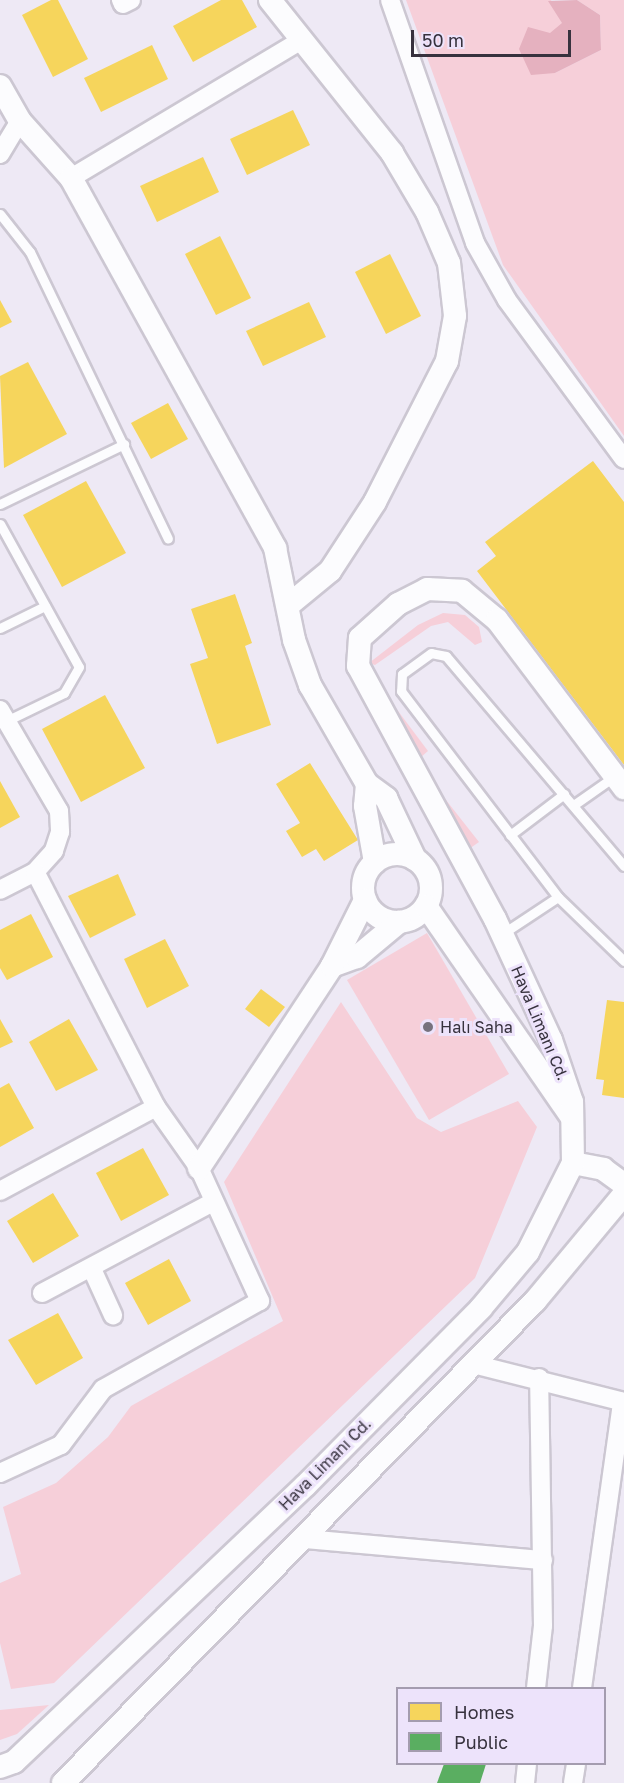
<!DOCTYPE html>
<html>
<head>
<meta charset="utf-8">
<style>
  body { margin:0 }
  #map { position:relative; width:624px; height:1783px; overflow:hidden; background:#eee9f5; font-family:"Golos Text",sans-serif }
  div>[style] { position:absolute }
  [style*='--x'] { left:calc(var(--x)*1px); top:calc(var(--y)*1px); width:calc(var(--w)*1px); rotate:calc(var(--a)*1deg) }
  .green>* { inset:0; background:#f6cfd9 }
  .forest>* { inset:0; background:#e5b1bf }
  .homes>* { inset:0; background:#f6d55c }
  .public>* { inset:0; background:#5aae61 }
  .roads { filter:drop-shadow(2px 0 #ccc7d2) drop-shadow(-2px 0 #ccc7d2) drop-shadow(0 2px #ccc7d2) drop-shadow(0 -2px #ccc7d2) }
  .service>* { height:9px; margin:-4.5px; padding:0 4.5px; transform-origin:4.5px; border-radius:4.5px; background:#fcfcfe }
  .minor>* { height:18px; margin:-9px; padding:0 9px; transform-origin:9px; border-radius:9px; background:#fcfcfe }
  .tertiary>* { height:22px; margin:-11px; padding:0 11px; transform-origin:11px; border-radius:11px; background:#fcfcfe }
  .tertiary>.ring { margin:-11px; padding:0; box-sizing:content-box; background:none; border:22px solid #fcfcfe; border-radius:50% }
  .dots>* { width:16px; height:16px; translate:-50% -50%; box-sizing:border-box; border:3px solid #ede3fb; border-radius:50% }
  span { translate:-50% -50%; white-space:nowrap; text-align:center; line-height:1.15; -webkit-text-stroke:6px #ede3fb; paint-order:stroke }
  .street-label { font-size:16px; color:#37323e }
  .poi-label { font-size:16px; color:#37323e }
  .left { translate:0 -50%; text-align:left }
  .legend { position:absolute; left:396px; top:1687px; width:210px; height:78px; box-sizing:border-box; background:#ede3fb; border:2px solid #a49caf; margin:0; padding:8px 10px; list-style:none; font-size:18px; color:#37323e }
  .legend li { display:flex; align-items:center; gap:12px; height:30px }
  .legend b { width:30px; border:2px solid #a49caf }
  .scale { position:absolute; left:411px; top:30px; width:160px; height:27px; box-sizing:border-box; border:3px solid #37323e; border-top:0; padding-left:8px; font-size:18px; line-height:21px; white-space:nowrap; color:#37323e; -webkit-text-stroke:4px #ede3fb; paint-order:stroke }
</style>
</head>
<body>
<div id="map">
  <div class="green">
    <div style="clip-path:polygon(406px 0,551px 0,563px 24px,550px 34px,555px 73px,601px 50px,600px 15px,577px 0,624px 0,624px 436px,503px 265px)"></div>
    <div style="clip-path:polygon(443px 613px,465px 615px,479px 627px,482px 642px,475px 645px,448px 622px,431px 626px,375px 665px,369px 663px,418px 625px)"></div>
    <div style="clip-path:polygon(395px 707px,428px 751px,421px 757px)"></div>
    <div style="clip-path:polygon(442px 795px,479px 842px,469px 849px)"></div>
    <div style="clip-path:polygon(427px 933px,509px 1074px,429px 1120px,347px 980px)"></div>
    <div style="clip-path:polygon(341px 1002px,417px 1118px,441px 1132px,518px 1101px,537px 1127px,475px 1278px,54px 1683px,11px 1689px,0 1643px,0 1583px,21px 1574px,3px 1507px,56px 1483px,108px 1437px,131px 1406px,283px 1321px,224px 1182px)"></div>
    <div style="clip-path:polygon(49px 1705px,17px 1734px,0 1740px,0 1710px)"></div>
  </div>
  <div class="forest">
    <div style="clip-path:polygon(577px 0,600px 15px,601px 50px,555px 73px,531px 75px,519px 49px,528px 27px,550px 33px,562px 23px,548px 1px)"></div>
  </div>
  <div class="homes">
    <div style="clip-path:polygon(51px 0,58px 0,88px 59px,53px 77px,22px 15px)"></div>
    <div style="clip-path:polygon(221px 0,242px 0,257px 27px,193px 62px,173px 26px)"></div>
    <div style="clip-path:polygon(152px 45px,168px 79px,101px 112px,84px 78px)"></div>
    <div style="clip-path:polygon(293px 110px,310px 145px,247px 175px,230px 139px)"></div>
    <div style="clip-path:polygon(203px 157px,219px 192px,157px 222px,140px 186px)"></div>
    <div style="clip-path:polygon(220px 236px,251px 298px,216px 315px,185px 254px)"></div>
    <div style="clip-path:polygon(390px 254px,421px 316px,386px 334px,355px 272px)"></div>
    <div style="clip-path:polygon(0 300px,12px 322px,0 328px)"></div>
    <div style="clip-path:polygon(309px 302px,326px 337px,263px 366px,246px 331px)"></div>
    <div style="clip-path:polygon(28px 362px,67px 434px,4px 468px,0 376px)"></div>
    <div style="clip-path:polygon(168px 403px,188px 439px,151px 459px,131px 423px)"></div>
    <div style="clip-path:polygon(593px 461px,624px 502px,624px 765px,477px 571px,496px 556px,485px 542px)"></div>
    <div style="clip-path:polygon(86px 481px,126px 553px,62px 587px,23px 515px)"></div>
    <div style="clip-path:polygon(235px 594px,252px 643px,245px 646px,271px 725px,217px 744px,190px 664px,208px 658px,191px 609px)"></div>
    <div style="clip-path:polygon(105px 695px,145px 768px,81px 802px,42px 729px)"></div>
    <div style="clip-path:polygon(310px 763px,358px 840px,324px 861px,316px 849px,302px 857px,286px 831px,300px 823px,276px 784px)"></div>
    <div style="clip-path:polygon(0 781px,20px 817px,0 828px)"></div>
    <div style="clip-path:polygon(118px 874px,136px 915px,90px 938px,68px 896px)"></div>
    <div style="clip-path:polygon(31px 914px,53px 957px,7px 980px,0 968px,0 930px)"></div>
    <div style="clip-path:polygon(165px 939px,189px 986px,147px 1008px,124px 959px)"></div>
    <div style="clip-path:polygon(261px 989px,285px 1007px,269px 1027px,245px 1009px)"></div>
    <div style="clip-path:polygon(607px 1000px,624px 1002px,624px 1098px,602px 1095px,604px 1080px,596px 1079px)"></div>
    <div style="clip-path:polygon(0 1019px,13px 1042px,0 1048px)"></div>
    <div style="clip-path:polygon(69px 1019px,98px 1070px,56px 1091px,29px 1042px)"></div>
    <div style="clip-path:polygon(9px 1083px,34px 1128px,0 1147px,0 1088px)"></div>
    <div style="clip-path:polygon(143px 1148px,169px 1195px,121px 1221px,96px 1173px)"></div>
    <div style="clip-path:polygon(53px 1193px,79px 1236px,33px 1263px,7px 1221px)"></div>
    <div style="clip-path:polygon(169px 1259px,191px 1301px,148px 1325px,125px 1283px)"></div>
    <div style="clip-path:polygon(58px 1313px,83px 1358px,36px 1385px,8px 1340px)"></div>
  </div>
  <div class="public">
    <div style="clip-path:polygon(444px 1764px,486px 1764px,480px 1783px,437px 1783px)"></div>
  </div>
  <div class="roads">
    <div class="service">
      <div style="--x:0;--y:214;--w:48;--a:51.7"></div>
      <div style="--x:30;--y:252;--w:318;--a:64.3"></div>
      <div style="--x:0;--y:504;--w:138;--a:-25.8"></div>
      <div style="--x:0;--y:524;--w:163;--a:61.1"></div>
      <div style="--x:79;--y:667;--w:30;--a:120"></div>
      <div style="--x:64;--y:693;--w:64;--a:154.2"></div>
      <div style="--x:0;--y:628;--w:50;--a:-26.1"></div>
      <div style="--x:575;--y:804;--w:49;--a:-35"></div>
      <div style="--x:510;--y:835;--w:68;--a:-37.2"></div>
      <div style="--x:624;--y:866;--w:275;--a:-130.3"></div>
      <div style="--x:446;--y:656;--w:15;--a:-169"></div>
      <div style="--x:431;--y:653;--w:36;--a:144"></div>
      <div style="--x:402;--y:674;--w:17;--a:93"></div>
      <div style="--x:401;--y:691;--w:259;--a:52.7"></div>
      <div style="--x:558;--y:897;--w:92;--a:44.1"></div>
      <div style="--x:502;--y:934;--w:67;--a:-33.5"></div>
    </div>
    <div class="minor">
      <div style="--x:121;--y:0;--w:4;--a:63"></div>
      <div style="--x:123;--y:4;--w:9;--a:-27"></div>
      <div style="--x:390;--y:0;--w:257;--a:70.7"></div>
      <div style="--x:475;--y:243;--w:65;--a:60.7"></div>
      <div style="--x:507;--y:300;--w:197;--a:53.7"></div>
      <div style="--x:0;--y:154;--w:39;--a:-59"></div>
      <div style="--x:71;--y:178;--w:269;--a:-30.9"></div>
      <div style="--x:0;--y:710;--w:117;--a:59.7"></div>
      <div style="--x:59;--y:811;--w:21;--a:87"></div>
      <div style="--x:60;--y:832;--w:20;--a:108"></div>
      <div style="--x:54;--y:851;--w:28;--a:132"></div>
      <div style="--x:35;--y:872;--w:39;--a:153"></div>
      <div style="--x:0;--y:1191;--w:177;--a:-28.3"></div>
      <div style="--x:92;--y:1269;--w:51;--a:65.5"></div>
      <div style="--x:42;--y:1293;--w:194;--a:-28"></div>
      <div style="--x:473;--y:1364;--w:156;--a:14.1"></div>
      <div style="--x:0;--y:1473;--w:67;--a:-24.7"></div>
      <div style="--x:61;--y:1445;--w:70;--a:-53.1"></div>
      <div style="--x:103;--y:1389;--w:180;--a:-29.3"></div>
      <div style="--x:260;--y:1301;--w:146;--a:-114.6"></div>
      <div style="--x:199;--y:1168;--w:75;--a:-125.2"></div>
      <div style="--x:156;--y:1107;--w:264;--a:-117.2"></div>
      <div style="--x:306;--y:1539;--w:238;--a:5.1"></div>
      <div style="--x:536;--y:1688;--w:62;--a:-83.6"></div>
      <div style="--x:543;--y:1626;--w:248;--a:-90.9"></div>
      <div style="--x:582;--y:1688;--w:289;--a:-82"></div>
      <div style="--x:525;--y:1783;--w:19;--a:-84"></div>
      <div style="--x:573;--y:1783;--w:19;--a:-81"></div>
    </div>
    <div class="tertiary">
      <div style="--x:270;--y:0;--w:196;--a:51.4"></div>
      <div style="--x:392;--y:153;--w:69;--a:59.3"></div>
      <div style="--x:427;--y:212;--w:56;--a:66.7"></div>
      <div style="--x:449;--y:263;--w:53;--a:83.5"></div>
      <div style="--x:455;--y:316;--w:46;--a:100.1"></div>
      <div style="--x:447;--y:361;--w:158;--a:117.1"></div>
      <div style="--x:375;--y:502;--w:82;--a:123.1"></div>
      <div style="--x:330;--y:571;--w:52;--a:140.5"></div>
      <div style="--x:0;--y:86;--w:40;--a:60.3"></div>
      <div style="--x:20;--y:121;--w:76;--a:48.2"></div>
      <div style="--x:71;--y:178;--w:423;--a:61.1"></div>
      <div style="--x:275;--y:548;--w:94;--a:78.3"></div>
      <div style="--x:294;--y:640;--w:48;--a:70.4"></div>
      <div style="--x:310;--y:685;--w:114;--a:60.1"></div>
      <div style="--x:367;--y:784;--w:24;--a:36"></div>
      <div style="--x:386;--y:798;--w:68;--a:64.6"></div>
      <div style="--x:367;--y:784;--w:22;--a:95"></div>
      <div style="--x:365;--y:806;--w:57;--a:79.9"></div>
      <div class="ring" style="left:363px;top:854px;width:46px;height:46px"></div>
      <div style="--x:426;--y:906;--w:254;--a:55.4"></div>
      <div style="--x:332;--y:966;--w:27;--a:-20"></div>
      <div style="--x:357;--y:957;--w:55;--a:-39.8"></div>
      <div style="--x:573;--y:1163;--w:31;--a:11"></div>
      <div style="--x:603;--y:1169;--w:26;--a:36"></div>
      <div style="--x:199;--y:1168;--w:242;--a:-56.6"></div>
      <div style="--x:332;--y:966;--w:74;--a:-63.4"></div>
      <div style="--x:0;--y:1767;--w:15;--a:-20"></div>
      <div style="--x:14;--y:1762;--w:402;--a:-43.5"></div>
      <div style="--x:306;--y:1485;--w:249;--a:-45.3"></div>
      <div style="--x:481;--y:1308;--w:73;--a:-50"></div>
      <div style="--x:528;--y:1252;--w:100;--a:-63.2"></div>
      <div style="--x:573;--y:1163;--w:61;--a:-90.9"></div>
      <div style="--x:572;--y:1102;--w:65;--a:-108.7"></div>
      <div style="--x:551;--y:1040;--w:133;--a:-114.8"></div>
      <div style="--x:495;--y:919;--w:288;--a:-118.4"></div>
      <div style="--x:358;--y:666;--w:28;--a:-86"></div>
      <div style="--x:360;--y:638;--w:51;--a:-41.8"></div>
      <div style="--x:398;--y:604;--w:33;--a:-27"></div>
      <div style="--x:427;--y:589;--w:35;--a:3"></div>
      <div style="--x:462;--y:591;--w:45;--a:39.6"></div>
      <div style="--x:497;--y:620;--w:211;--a:52.9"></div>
      <div style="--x:63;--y:1783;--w:675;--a:-45.6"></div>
      <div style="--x:535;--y:1301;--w:139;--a:-50.2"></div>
    </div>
  </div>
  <div class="dots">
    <div style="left:428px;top:1027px;background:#77727e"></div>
  </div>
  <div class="street-label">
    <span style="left:540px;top:1023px;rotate:67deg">Hava Limanı Cd.</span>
    <span style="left:325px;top:1464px;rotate:-45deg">Hava Limanı Cd.</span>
  </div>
  <div class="poi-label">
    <span class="left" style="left:440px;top:1027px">Halı Saha</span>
  </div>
  <ul class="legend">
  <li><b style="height:16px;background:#f6d55c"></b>Homes</li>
  <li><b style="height:16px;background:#5aae61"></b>Public</li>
  </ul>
  <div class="scale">50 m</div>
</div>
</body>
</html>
